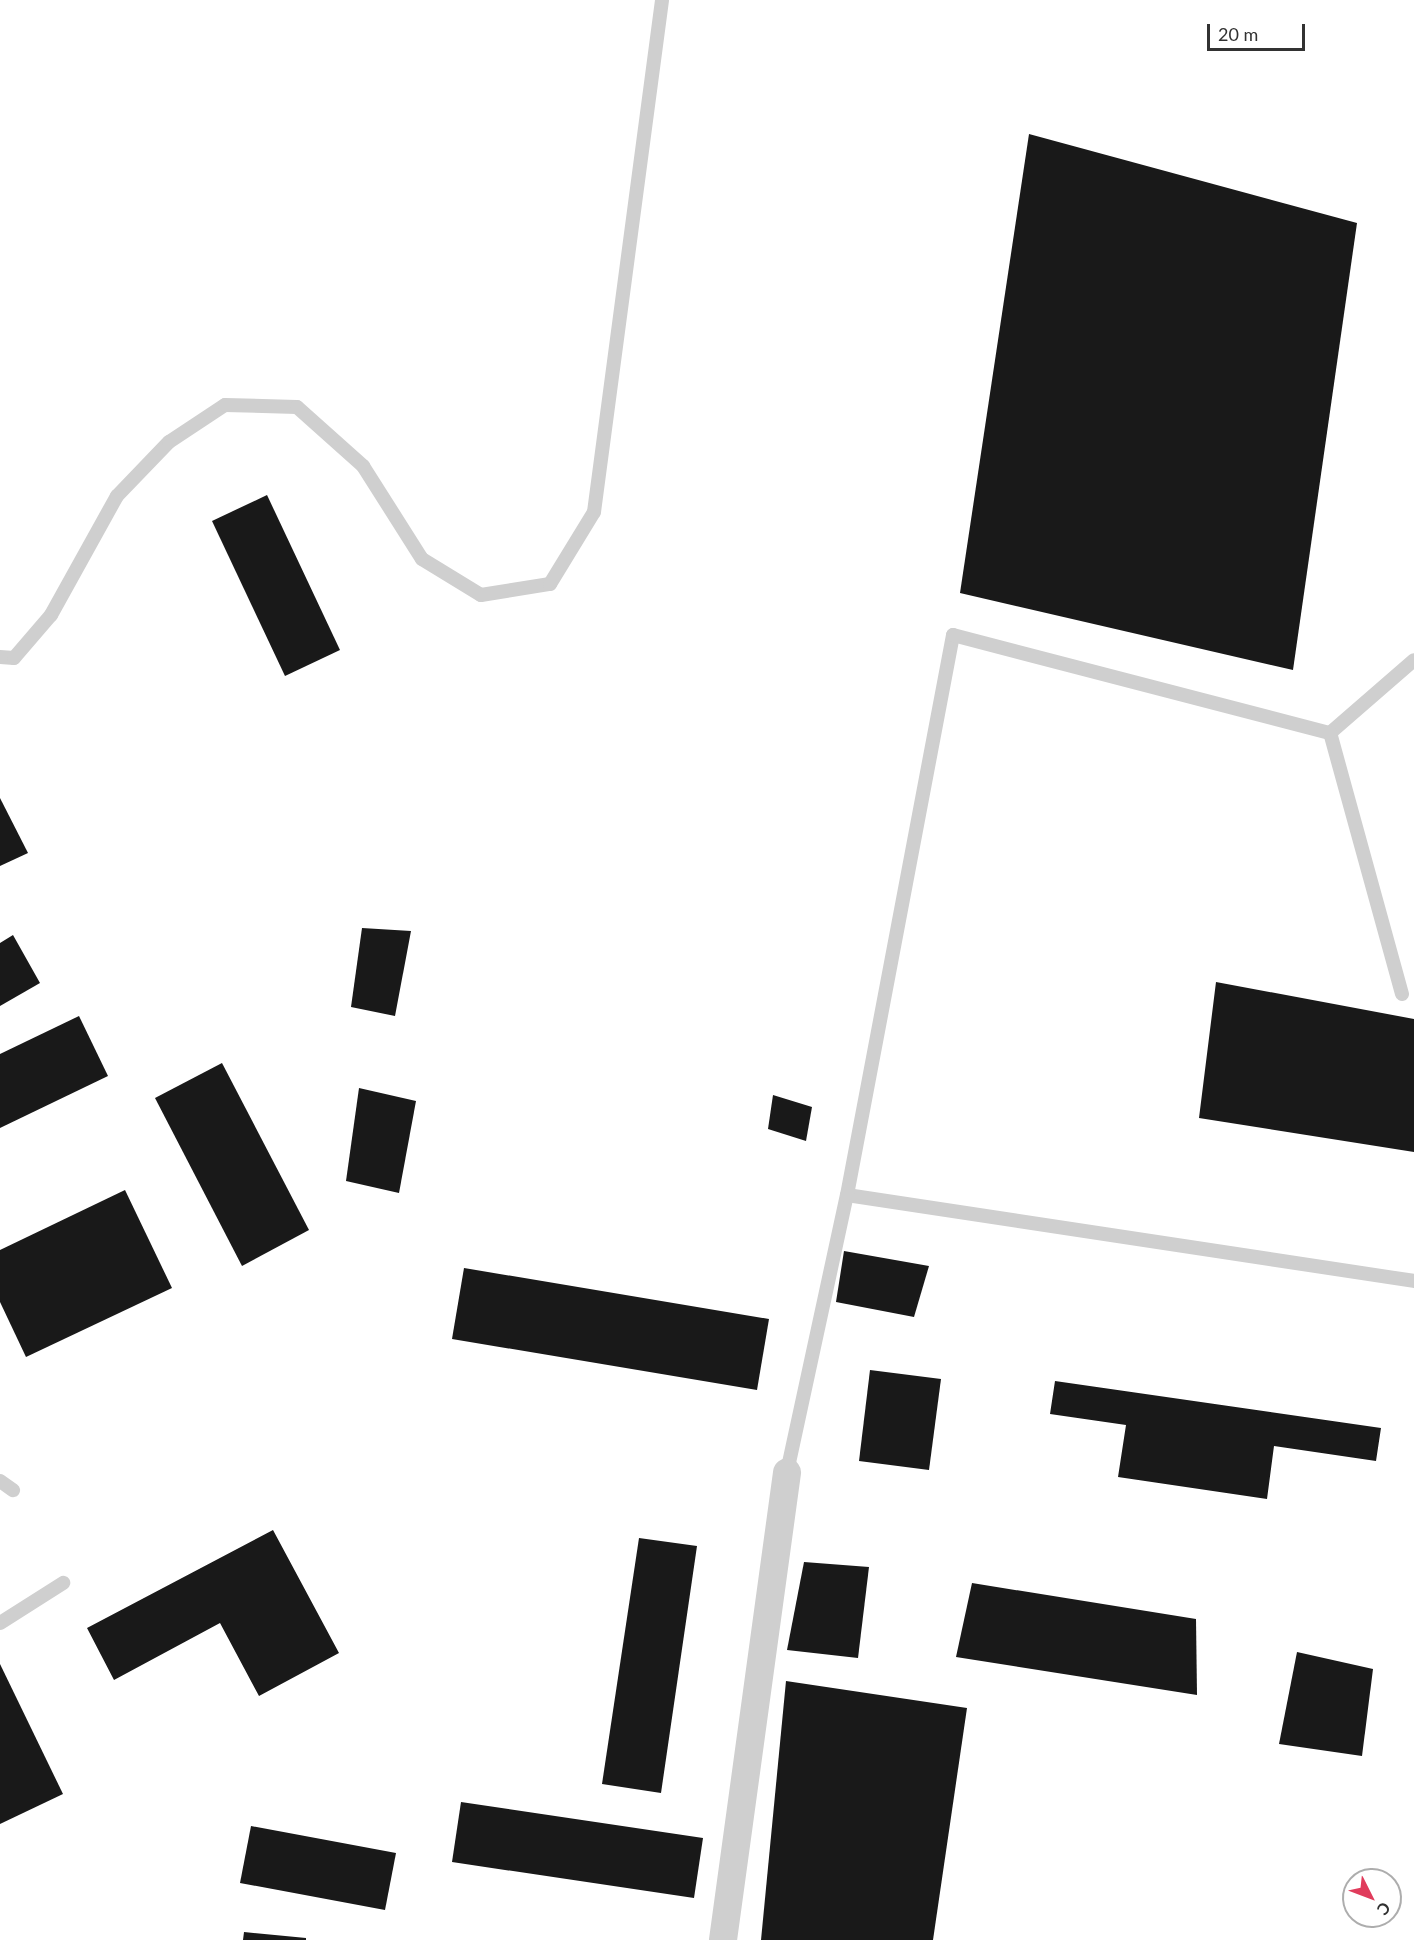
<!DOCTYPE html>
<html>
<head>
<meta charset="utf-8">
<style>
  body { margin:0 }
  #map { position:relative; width:1414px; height:1940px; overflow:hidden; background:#fff; font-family:Lato,sans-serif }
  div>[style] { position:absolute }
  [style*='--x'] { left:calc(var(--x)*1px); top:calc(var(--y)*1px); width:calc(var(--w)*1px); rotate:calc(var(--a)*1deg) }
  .building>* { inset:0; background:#191919 }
  .lane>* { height:14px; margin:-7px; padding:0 7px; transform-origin:7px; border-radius:7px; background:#cfcfcf }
  .street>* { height:28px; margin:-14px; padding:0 14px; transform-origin:14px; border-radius:14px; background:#cfcfcf }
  span { translate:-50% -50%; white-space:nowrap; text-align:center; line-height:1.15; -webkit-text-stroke:6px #fff; paint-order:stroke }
  .north { position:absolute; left:1342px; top:1868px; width:60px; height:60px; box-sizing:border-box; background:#fff; border:2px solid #adadad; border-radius:50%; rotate:132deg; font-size:16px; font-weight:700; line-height:24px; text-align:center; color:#323232 }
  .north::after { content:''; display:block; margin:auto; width:21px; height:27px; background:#e03c5c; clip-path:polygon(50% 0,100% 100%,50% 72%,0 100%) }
  .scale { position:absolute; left:1207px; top:24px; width:98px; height:27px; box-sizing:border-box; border:3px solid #323232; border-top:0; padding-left:8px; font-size:18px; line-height:21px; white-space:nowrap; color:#323232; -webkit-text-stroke:4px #fff; paint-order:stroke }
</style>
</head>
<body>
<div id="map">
  <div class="building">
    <div style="clip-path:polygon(1029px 134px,1357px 223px,1293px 670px,960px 593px)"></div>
    <div style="clip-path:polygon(267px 495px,340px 650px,285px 676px,212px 521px)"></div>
    <div style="clip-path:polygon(0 798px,28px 853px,0 866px)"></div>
    <div style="clip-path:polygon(362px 928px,411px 931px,395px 1016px,351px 1007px)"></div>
    <div style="clip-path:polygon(13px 935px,40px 983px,0 1006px,0 943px)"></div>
    <div style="clip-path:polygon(1216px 982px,1414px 1019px,1414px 1152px,1199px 1118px)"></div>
    <div style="clip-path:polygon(79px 1016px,108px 1076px,0 1128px,0 1054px)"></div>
    <div style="clip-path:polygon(222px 1063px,309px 1230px,242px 1266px,155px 1098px)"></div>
    <div style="clip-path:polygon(359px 1088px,416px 1101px,399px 1193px,346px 1181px)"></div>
    <div style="clip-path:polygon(773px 1095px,812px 1107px,806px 1141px,768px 1129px)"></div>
    <div style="clip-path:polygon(125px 1190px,172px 1288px,26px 1357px,0 1302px,0 1250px)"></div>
    <div style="clip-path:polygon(844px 1251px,929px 1266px,914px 1317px,836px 1302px)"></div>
    <div style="clip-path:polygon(464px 1268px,769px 1319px,757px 1390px,452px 1339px)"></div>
    <div style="clip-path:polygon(870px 1370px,941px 1379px,929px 1470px,859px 1461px)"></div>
    <div style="clip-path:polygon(1055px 1381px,1381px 1428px,1376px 1461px,1274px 1446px,1267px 1499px,1118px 1477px,1126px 1425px,1050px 1414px)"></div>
    <div style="clip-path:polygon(273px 1530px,339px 1653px,259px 1696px,220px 1623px,114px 1680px,87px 1628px)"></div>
    <div style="clip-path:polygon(639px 1538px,697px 1546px,661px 1793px,602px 1784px)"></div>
    <div style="clip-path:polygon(804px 1562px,869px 1567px,858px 1658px,787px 1650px)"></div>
    <div style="clip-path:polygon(972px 1583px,1196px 1619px,1197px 1695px,956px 1657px)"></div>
    <div style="clip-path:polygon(1297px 1652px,1373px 1669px,1362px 1756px,1279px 1744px)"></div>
    <div style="clip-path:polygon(0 1664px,63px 1794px,0 1824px)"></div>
    <div style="clip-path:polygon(786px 1681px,967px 1708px,933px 1940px,761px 1940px)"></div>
    <div style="clip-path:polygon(461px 1802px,703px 1838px,694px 1898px,452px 1862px)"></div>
    <div style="clip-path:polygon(251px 1826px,396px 1853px,385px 1910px,240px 1883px)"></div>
    <div style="clip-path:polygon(244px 1932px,306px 1938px,306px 1940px,243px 1940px)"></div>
  </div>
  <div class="lane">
    <div style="--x:0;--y:657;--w:14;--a:4"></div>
    <div style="--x:14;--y:658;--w:57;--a:-49.3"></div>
    <div style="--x:51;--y:615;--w:136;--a:-61"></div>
    <div style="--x:117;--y:496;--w:75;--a:-46.1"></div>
    <div style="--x:169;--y:442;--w:67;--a:-33.5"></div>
    <div style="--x:225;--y:405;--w:72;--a:1.6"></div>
    <div style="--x:297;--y:407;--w:89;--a:41.8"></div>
    <div style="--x:363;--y:466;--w:110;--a:57.6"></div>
    <div style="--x:422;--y:559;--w:69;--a:31.4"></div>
    <div style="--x:481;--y:595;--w:70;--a:-9.1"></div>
    <div style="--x:550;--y:584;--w:84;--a:-58.6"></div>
    <div style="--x:594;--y:512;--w:516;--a:-82.43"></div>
    <div style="--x:1402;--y:994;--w:271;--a:-105.4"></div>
    <div style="--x:1330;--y:733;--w:111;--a:-41"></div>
    <div style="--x:847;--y:1195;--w:573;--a:8.62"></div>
    <div style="--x:787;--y:1472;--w:283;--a:-77.8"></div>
    <div style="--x:847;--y:1195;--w:570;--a:-79.28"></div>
    <div style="--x:953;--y:635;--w:390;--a:14.6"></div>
    <div style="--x:0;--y:1481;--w:16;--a:35"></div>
    <div style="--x:0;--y:1623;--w:75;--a:-32.4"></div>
  </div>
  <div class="street">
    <div style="--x:723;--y:1940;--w:472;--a:-82.2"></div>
  </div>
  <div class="north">С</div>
  <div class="scale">20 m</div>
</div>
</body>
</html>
